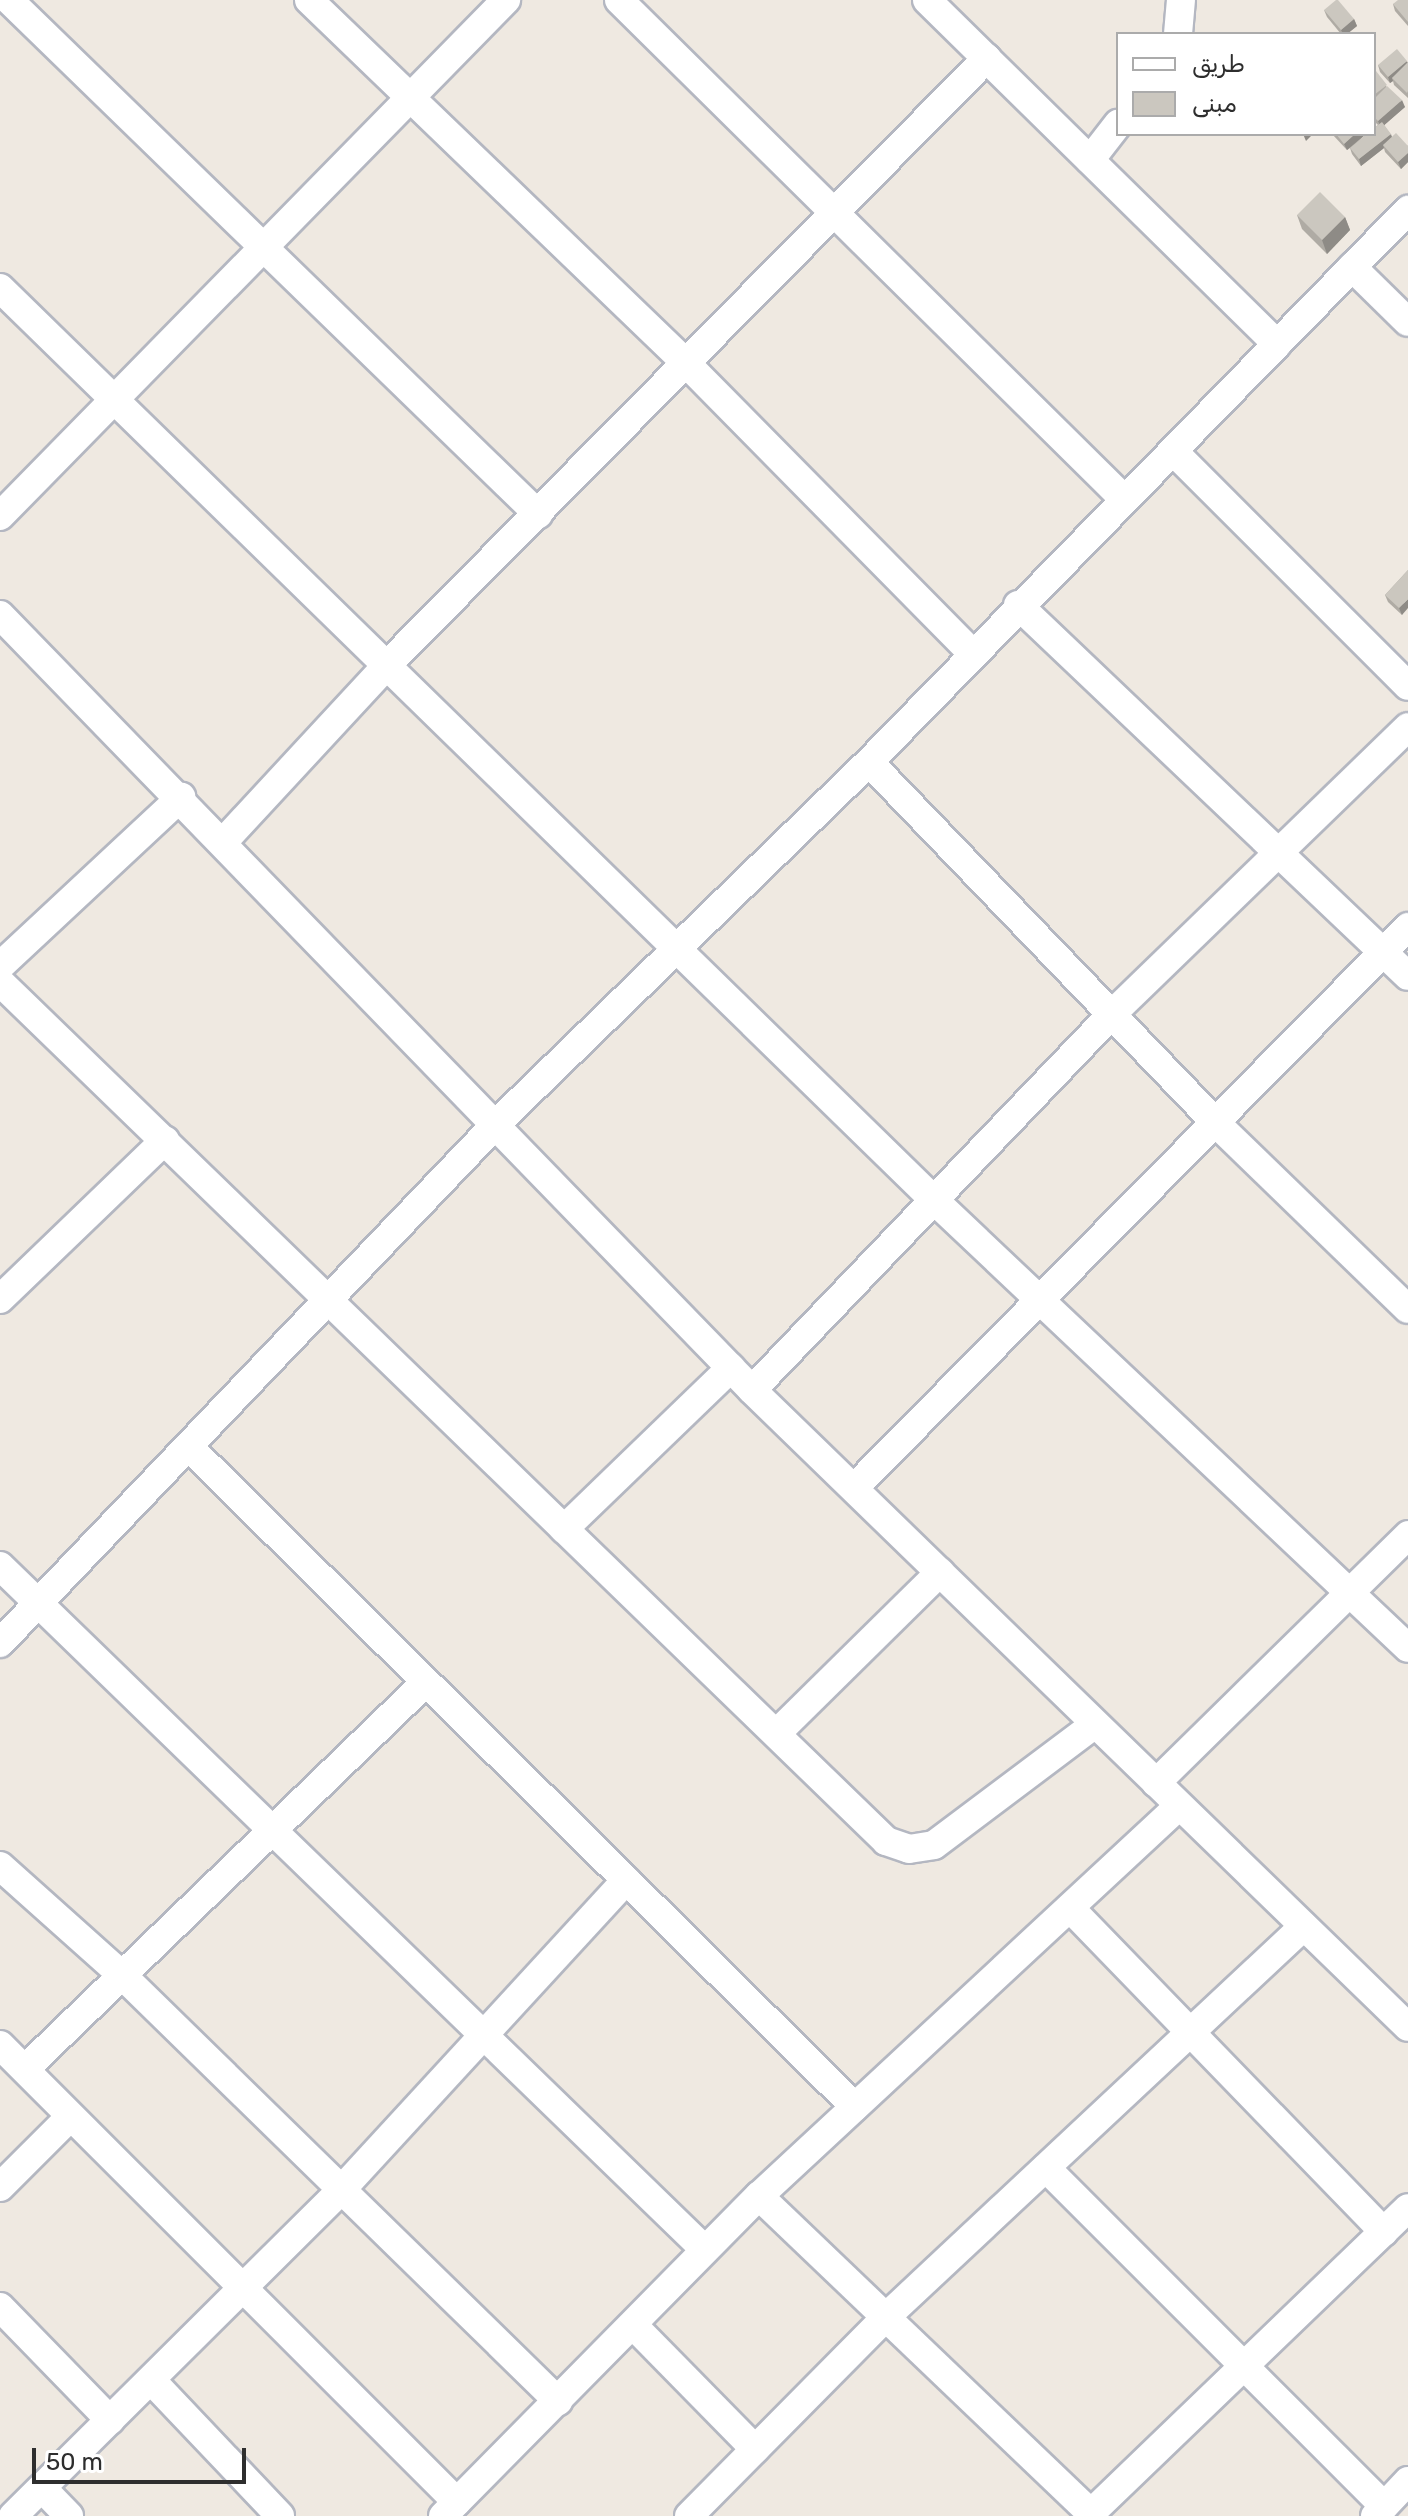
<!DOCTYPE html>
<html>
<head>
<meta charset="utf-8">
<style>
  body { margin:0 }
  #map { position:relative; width:1408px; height:2516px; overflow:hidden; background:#efe9e1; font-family:Rubik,"Noto Sans Arabic",sans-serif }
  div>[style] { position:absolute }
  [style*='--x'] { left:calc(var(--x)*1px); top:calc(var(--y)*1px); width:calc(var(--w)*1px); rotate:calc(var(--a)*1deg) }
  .roads { filter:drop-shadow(2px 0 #b4b7c1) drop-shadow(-2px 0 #b4b7c1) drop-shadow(0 2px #b4b7c1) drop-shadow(0 -2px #b4b7c1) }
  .minor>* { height:28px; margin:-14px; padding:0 14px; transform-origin:14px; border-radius:14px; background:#fff }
  .wall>* { inset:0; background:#afaba4 }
  .shaded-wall>* { inset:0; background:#8e8b86 }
  .building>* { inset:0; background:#cbc7bf }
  span { translate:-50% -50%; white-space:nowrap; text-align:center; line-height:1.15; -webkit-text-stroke:7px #fff; paint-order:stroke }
  .legend { position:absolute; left:1116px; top:32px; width:260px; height:104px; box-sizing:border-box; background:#fff; border:2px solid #ababab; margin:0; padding:10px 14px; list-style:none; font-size:24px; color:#2e2e2e }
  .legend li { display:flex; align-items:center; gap:16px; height:40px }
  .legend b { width:40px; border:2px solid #ababab }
  .scale { position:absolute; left:32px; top:2448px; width:214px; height:36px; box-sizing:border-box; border:4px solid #2e2e2e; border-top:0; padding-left:10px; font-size:24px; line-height:28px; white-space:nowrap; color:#2e2e2e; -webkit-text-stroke:6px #fff; paint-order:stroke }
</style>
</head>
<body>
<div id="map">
  <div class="roads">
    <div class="minor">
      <div style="--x:9;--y:0;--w:738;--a:44.18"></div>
      <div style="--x:309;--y:0;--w:525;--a:43.92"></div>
      <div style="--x:687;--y:364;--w:403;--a:45.4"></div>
      <div style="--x:619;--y:0;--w:711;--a:44.66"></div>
      <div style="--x:927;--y:0;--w:491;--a:44.5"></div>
      <div style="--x:1178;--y:34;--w:34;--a:-85"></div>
      <div style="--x:1090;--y:160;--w:46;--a:-52.1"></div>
      <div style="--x:1352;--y:267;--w:78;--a:44.5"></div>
      <div style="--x:0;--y:288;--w:1305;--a:44.32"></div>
      <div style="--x:934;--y:1200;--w:652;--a:43.38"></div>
      <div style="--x:1173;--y:451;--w:332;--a:45"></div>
      <div style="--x:0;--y:516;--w:723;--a:-45.56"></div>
      <div style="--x:1018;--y:605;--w:538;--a:43.57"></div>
      <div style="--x:0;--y:615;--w:1080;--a:45.86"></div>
      <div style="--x:752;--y:1390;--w:914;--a:44.16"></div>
      <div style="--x:869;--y:762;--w:504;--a:46.13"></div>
      <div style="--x:1218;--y:1125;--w:264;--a:44.1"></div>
      <div style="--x:225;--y:840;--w:243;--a:-47.2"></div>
      <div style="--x:390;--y:662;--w:849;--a:-45.33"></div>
      <div style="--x:0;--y:966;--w:248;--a:-43"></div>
      <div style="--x:0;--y:982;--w:1234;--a:44.11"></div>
      <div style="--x:886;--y:1841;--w:24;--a:19"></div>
      <div style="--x:909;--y:1849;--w:25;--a:-9"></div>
      <div style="--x:934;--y:1845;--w:200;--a:-36.9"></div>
      <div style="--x:0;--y:1299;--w:229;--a:-43.9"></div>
      <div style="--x:752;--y:1390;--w:521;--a:-46.25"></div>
      <div style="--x:1112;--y:1014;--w:412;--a:-44.1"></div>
      <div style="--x:188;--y:1446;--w:939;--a:44.74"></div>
      <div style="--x:855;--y:1487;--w:787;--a:-45.36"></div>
      <div style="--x:564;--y:1529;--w:232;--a:-44"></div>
      <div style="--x:0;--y:1566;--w:982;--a:44.13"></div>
      <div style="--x:0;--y:1643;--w:715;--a:-46.3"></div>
      <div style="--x:494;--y:1126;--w:523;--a:-44.15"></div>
      <div style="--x:869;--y:762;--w:772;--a:-45.68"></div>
      <div style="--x:777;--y:1733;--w:229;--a:-44.6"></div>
      <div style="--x:1156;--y:1783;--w:354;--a:-44.5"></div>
      <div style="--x:0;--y:1866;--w:166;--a:41.8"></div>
      <div style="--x:124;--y:1977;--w:607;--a:44.33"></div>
      <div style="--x:1070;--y:1908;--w:451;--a:45.9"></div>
      <div style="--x:0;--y:2045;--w:646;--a:45"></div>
      <div style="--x:25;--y:2069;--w:557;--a:-43.98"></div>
      <div style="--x:1046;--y:2168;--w:478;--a:45"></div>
      <div style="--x:0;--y:2187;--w:99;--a:-45"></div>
      <div style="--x:759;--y:2196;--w:463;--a:43.7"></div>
      <div style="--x:0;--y:2307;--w:158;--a:45.8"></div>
      <div style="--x:633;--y:2325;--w:174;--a:45.5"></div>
      <div style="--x:152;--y:2381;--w:186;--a:46.5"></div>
      <div style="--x:42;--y:2488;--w:39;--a:46"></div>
      <div style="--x:13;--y:2516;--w:465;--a:-44.8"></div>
      <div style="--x:343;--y:2188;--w:418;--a:-47.4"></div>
      <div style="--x:443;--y:2516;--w:450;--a:-45.4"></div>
      <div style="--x:759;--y:2196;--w:573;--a:-42.88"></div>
      <div style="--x:689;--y:2516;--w:280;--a:-45.3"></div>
      <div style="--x:886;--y:2317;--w:572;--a:-43.09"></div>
      <div style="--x:1088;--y:2516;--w:444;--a:-43.9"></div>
      <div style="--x:1375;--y:2516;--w:48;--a:-46.7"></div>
    </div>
  </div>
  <div class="wall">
    <div style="clip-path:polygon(1408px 0,1408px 26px,1395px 11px,1393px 4px)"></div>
    <div style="clip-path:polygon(1324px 10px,1354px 19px,1357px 26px,1347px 34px,1341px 34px,1327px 17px)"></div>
    <div style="clip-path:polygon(1408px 62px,1408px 98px,1394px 85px,1393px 81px,1390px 83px,1380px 72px,1378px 65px)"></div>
    <div style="clip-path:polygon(1374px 73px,1405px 107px,1384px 125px,1392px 137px,1408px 146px,1408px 162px,1401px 169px,1385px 152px,1384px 148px,1361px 166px,1352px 154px,1350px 148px,1347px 150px,1332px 134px,1366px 134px,1355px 144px,1378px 125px,1374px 121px)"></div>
    <div style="clip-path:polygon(1297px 215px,1345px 217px,1350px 230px,1327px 254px,1302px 229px)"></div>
    <div style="clip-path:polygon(1408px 570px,1402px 615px,1388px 602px,1385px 595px)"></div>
  </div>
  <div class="shaded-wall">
    <div style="clip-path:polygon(1354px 19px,1357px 26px,1347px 34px,1343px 34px,1341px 30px)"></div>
    <div style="clip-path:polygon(1407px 61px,1408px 65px,1392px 78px,1393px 81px,1390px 83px,1388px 77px)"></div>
    <div style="clip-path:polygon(1402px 100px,1405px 107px,1381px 128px,1378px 121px)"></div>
    <div style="clip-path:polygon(1303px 134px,1313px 134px,1306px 141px)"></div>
    <div style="clip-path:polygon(1355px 134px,1366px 134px,1347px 150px,1344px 144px)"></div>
    <div style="clip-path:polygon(1391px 134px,1393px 141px,1383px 145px,1384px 148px,1361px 166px,1359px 159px)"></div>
    <div style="clip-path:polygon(1408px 153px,1408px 162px,1401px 169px,1398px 162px)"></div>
    <div style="clip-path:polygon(1345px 217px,1350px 230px,1327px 254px,1322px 240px)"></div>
    <div style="clip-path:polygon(1408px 599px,1408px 608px,1402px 615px,1399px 608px)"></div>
  </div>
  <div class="building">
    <div style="clip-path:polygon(1336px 0,1338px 0,1354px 19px,1341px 30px,1324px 10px)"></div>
    <div style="clip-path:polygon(1398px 0,1408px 0,1408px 22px,1393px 4px)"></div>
    <div style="clip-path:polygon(1397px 49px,1407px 61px,1388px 77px,1378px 65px)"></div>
    <div style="clip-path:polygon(1408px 62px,1408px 91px,1407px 93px,1392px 78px)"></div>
    <div style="clip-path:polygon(1376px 71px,1387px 85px,1374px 95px,1374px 73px)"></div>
    <div style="clip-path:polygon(1387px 86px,1402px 100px,1378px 121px,1374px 117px,1374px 99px)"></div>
    <div style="clip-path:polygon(1382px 122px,1391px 134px,1359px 159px,1350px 148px,1367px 134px,1374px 134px,1374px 128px)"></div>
    <div style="clip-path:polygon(1396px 133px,1408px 146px,1408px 153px,1398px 162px,1383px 145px)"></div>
    <div style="clip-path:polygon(1336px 134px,1355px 134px,1344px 144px)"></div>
    <div style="clip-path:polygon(1320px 192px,1345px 217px,1322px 240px,1297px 215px)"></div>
    <div style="clip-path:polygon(1408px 570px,1408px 599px,1399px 608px,1385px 595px)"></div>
  </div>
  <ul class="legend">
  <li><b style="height:10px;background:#fff"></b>طريق</li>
  <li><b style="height:22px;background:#cbc7bf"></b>مبنى</li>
  </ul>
  <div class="scale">50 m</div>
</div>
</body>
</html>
